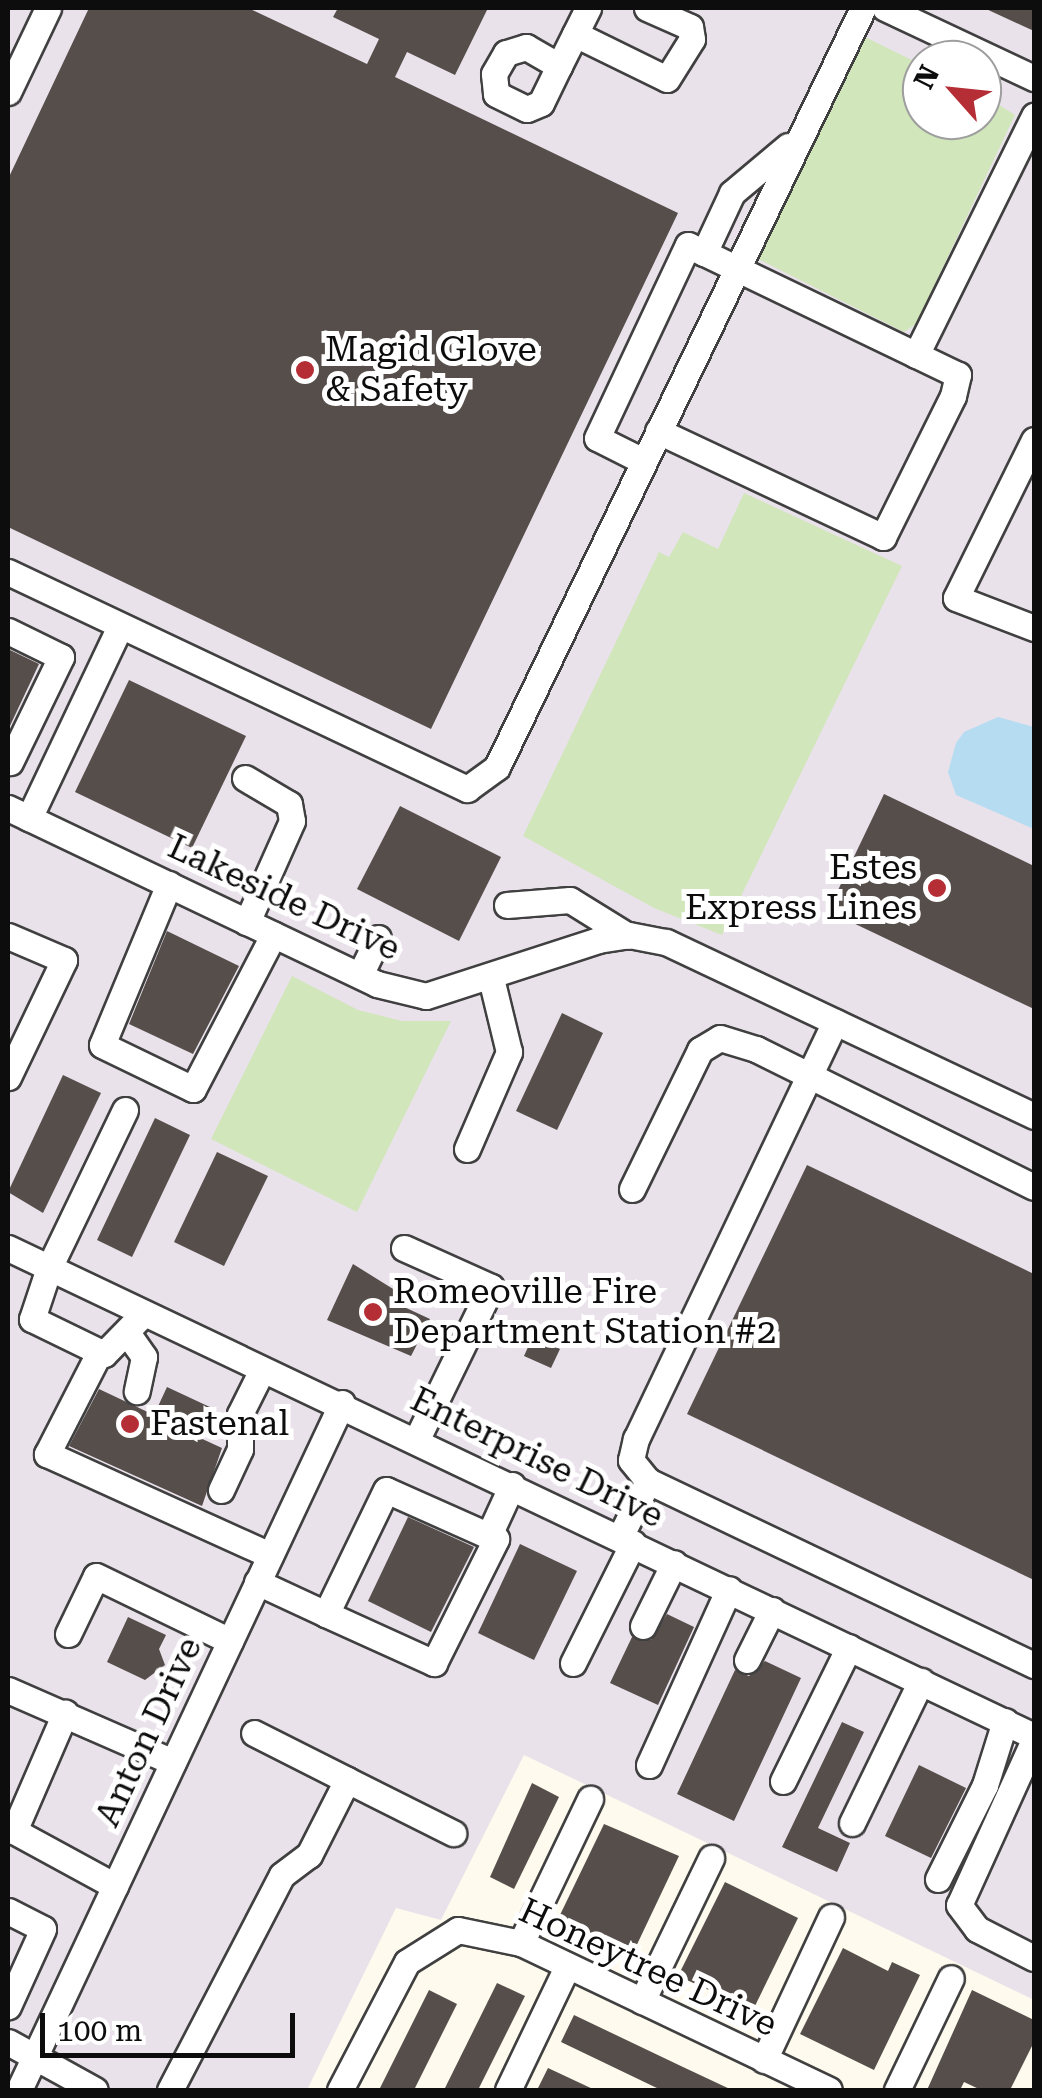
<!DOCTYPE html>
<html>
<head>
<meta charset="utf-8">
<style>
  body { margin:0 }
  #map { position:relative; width:1042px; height:2098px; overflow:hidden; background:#fefbee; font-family:"Roboto Serif",serif }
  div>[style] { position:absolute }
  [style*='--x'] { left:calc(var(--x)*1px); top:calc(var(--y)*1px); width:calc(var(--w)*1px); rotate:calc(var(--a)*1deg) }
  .industrial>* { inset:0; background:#eae2eb }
  .green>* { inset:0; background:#d1e6ba }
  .water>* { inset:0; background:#b6dcf2 }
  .building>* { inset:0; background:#554e4a }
  .roads { filter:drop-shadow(2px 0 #404040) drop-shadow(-2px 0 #404040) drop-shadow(0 2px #404040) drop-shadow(0 -2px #404040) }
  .minor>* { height:25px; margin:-12.5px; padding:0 12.5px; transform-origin:12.5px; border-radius:12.5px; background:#fff }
  .dots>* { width:28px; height:28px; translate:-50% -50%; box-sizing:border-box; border:5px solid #fff; border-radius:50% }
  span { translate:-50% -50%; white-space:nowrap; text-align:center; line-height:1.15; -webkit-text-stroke:10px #fff; paint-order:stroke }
  .poi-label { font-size:35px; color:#0d0d0d }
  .left { translate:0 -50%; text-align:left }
  .right { translate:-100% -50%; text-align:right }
  .street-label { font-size:35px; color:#0d0d0d }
  .frame { position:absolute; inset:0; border:10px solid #0d0d0d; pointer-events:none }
  .north { position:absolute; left:902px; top:40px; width:100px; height:100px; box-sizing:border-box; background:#fff; border:2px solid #9e9e9e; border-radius:50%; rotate:297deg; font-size:28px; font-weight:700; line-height:40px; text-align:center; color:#0d0d0d }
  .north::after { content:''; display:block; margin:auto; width:35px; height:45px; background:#b52d35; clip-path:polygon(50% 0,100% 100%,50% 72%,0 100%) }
  .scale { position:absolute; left:40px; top:2013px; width:255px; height:45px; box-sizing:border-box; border:5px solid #0d0d0d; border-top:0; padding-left:12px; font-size:30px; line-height:35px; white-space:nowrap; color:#0d0d0d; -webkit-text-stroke:8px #fff; paint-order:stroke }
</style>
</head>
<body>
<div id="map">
  <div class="industrial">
    <div style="clip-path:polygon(evenodd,8px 8px,1034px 8px,1034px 2000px,524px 1755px,441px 1920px,396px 1908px,307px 2090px,8px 2090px,8px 8px,922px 60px,982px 60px,982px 120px,922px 120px,922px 60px)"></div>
  </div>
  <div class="green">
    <div style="clip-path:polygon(863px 36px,922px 65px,922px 120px,982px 120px,982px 94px,1015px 115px,916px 324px,904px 332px,758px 259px)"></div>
    <div style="clip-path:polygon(744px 493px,902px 566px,722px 935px,654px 908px,523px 836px,659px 552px,669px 557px,683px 532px,718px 549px)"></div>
    <div style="clip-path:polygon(292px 976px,358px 1010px,402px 1021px,451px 1021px,357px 1212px,211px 1139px)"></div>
  </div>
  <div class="water">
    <div style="clip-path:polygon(998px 717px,1034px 727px,1034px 829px,956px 795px,948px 772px,956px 743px,964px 732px)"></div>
  </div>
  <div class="building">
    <div style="clip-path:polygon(89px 8px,248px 8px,367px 64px,379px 39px,333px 17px,338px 8px,488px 8px,455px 75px,407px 52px,395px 77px,678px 213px,431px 729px,8px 527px,8px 179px)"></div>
    <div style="clip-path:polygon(984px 8px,1034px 8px,1034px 31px)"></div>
    <div style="clip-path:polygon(8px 649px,39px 664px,8px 730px)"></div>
    <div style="clip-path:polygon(129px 680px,246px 736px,192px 848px,75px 792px)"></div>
    <div style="clip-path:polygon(884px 794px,1034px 866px,1034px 1009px,828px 911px)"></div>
    <div style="clip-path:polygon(400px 806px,501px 857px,459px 941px,357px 889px)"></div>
    <div style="clip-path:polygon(167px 931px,239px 966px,193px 1054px,129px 1024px)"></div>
    <div style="clip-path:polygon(562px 1013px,603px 1033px,557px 1130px,516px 1111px)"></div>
    <div style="clip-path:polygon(63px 1075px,101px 1093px,43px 1213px,8px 1192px)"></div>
    <div style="clip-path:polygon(155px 1118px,190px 1135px,132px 1257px,97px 1240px)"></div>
    <div style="clip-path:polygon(217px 1152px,268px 1176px,224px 1266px,174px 1242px)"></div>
    <div style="clip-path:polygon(807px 1165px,1034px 1274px,1034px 1580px,687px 1414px)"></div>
    <div style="clip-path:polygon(353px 1264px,406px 1297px,402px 1306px,430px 1319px,411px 1356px,327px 1320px)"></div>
    <div style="clip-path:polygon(533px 1336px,560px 1349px,551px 1368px,524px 1356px)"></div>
    <div style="clip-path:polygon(167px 1387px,212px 1408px,198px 1437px,222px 1448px,202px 1506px,69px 1446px,99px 1389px,154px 1415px)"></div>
    <div style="clip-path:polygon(408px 1517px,474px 1547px,431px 1632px,368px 1601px)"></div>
    <div style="clip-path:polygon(520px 1544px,577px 1571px,534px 1660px,478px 1633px)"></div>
    <div style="clip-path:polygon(667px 1614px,694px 1627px,658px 1705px,610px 1683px,632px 1637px,651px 1640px)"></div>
    <div style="clip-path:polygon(128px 1617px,166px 1635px,159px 1649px,165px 1665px,145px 1680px,107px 1662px)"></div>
    <div style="clip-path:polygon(765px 1661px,801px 1678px,734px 1821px,677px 1794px,735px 1670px,749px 1676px)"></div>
    <div style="clip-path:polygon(842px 1722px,864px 1732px,818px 1828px,850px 1843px,837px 1872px,782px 1847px)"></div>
    <div style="clip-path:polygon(919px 1765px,966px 1788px,931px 1858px,885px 1836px)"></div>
    <div style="clip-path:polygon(532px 1783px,559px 1797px,514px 1889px,490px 1877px)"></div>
    <div style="clip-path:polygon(604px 1824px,679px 1856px,632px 1955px,559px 1917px)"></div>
    <div style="clip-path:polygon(725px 1882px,798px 1918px,753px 2010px,678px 1976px)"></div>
    <div style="clip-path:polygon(843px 1948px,888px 1971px,892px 1962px,920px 1975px,874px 2070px,800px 2034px)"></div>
    <div style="clip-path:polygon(497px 1983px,525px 1996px,478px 2090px,444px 2090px)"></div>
    <div style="clip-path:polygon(429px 1990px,457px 2004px,414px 2090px,379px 2090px)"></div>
    <div style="clip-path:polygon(972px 1990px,1034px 2020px,1034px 2042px,1010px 2090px,981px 2090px,964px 2082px,960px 2090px,927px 2090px)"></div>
    <div style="clip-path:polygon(574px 2015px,683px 2067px,732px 2090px,661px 2090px,561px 2042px)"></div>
    <div style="clip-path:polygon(548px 2068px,595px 2090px,537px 2090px)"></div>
  </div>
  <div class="roads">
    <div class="minor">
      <div style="--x:885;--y:8;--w:165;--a:25.2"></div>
      <div style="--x:575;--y:34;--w:102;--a:26.1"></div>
      <div style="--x:667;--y:79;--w:47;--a:-58"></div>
      <div style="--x:692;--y:39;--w:12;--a:-99"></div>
      <div style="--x:690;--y:27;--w:47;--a:-156.2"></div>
      <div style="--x:559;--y:66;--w:38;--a:-150"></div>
      <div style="--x:526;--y:47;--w:21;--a:163"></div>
      <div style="--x:506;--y:53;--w:24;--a:120"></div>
      <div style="--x:494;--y:74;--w:20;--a:84"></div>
      <div style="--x:496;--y:94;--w:34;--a:26"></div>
      <div style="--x:527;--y:109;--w:15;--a:-23"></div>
      <div style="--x:541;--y:103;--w:41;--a:-64.1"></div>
      <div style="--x:559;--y:66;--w:65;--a:-63.4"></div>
      <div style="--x:8;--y:92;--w:93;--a:-64.5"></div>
      <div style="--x:916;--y:355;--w:267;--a:-63.7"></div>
      <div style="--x:658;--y:431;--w:249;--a:25.2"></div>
      <div style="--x:883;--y:537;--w:157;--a:-63.6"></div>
      <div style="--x:953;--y:396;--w:22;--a:-77"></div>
      <div style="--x:958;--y:375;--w:282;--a:-154.3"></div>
      <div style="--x:1034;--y:440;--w:176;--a:116.3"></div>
      <div style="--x:956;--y:598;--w:84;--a:21"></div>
      <div style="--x:643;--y:461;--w:51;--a:-153.4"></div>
      <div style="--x:597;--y:438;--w:213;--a:-64.8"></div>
      <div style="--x:688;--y:245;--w:18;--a:27"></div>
      <div style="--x:704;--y:253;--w:66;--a:-65"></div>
      <div style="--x:732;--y:193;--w:73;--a:-40"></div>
      <div style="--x:8;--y:572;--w:508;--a:25.3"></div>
      <div style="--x:467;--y:789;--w:37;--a:-36"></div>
      <div style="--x:497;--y:767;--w:843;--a:-64.26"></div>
      <div style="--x:8;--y:631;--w:59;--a:26.1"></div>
      <div style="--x:61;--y:657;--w:117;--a:115.9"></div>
      <div style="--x:245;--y:778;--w:51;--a:30.6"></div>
      <div style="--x:289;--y:804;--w:17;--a:80"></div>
      <div style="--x:292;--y:821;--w:111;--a:114"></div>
      <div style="--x:8;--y:808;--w:409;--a:25.5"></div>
      <div style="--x:377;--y:984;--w:50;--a:13.8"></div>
      <div style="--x:426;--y:996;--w:181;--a:-18"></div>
      <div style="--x:598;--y:940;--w:31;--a:-9"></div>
      <div style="--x:629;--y:935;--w:38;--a:11"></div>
      <div style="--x:666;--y:942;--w:407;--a:25.3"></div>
      <div style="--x:29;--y:818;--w:212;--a:-64.6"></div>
      <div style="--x:169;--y:884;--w:174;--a:112.6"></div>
      <div style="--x:102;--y:1045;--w:101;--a:25.8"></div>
      <div style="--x:193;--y:1089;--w:174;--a:-62.5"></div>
      <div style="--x:507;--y:905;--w:63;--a:-4.5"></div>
      <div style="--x:570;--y:900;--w:68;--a:31.8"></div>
      <div style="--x:8;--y:936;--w:61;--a:23.2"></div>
      <div style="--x:64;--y:960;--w:130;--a:115.6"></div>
      <div style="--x:360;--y:975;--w:41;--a:-64.1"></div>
      <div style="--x:125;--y:1110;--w:175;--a:115.7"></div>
      <div style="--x:49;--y:1268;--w:54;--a:108.4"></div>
      <div style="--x:32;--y:1319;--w:80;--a:25.9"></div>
      <div style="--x:104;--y:1354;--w:56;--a:-45.7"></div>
      <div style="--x:467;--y:1149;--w:106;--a:-66.6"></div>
      <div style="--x:509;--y:1052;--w:76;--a:-103.7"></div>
      <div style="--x:632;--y:1189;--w:155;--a:-63.9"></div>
      <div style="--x:700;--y:1050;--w:23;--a:-31"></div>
      <div style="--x:720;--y:1038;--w:38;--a:17"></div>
      <div style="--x:756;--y:1049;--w:310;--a:26.4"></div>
      <div style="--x:8;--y:1248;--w:1136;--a:25.44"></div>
      <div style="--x:404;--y:1248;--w:95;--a:24.1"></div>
      <div style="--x:491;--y:1287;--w:169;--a:116"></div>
      <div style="--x:128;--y:1334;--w:28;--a:55"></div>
      <div style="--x:144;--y:1357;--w:35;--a:102"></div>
      <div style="--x:99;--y:1353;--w:114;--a:117.2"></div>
      <div style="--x:47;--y:1454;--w:245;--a:24.4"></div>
      <div style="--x:648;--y:1481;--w:428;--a:25.5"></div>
      <div style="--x:221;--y:1490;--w:45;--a:-65.1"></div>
      <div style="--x:240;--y:1449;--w:35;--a:-90"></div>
      <div style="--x:240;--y:1414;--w:47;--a:-63.4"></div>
      <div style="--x:489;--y:1535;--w:55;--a:-65.3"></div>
      <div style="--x:620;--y:1537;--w:63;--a:-63.4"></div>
      <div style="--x:648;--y:1481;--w:27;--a:-129"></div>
      <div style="--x:631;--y:1460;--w:22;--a:-77"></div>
      <div style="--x:636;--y:1439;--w:462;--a:-64.5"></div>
      <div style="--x:257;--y:1582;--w:76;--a:24.9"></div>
      <div style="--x:326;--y:1614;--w:119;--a:24.4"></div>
      <div style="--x:434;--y:1663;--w:139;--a:-63.4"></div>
      <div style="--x:496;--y:1539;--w:120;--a:-156"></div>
      <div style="--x:386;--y:1490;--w:138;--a:115.8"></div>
      <div style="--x:643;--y:1626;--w:70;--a:-63.8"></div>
      <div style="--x:68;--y:1634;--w:64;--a:-64.2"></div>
      <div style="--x:96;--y:1576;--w:149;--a:25.9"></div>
      <div style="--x:747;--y:1660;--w:56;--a:-63.4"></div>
      <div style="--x:573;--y:1663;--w:134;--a:-63.4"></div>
      <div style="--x:8;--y:1690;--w:180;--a:23.6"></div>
      <div style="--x:1034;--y:1740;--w:181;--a:114.4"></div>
      <div style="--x:959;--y:1905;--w:30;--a:53"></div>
      <div style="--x:977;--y:1929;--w:64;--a:27"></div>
      <div style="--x:649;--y:1765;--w:193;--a:-65.6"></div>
      <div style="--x:347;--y:1780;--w:119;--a:26.6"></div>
      <div style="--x:783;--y:1781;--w:149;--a:-63.8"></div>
      <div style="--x:852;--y:1823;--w:158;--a:-64.1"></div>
      <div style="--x:8;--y:1828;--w:7;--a:27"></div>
      <div style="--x:14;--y:1831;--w:129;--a:-66.6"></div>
      <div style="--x:14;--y:1831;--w:115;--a:28.6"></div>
      <div style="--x:938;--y:1879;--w:105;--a:-63.4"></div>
      <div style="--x:985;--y:1785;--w:67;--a:-72.6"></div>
      <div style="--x:8;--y:1911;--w:39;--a:27"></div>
      <div style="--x:43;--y:1929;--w:85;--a:114.4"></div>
      <div style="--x:521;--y:1943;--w:160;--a:-64.4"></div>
      <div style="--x:642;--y:2001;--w:159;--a:-64.2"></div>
      <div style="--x:8;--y:2042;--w:99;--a:28.9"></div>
      <div style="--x:764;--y:2060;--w:158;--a:-64.9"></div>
      <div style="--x:19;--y:2090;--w:759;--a:-64.82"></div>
      <div style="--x:170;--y:2090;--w:242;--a:-62.5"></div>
      <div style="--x:282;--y:1875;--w:34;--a:-37"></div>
      <div style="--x:309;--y:1855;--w:84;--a:-63.1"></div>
      <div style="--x:347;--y:1780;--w:104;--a:-153.2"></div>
      <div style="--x:340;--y:2090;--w:144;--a:-62.4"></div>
      <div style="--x:407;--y:1962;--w:60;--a:-32.1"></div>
      <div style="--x:458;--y:1930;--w:64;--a:11.7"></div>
      <div style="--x:521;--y:1943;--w:341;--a:25.5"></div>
      <div style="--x:508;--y:2090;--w:136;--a:-64.4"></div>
      <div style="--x:897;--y:2090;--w:124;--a:-64.3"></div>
    </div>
  </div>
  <div class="dots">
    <div style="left:305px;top:370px;background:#b52d35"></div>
    <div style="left:937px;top:888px;background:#b52d35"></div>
    <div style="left:373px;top:1312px;background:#b52d35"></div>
    <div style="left:130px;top:1424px;background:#b52d35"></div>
  </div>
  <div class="poi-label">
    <span class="left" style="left:325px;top:370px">Magid Glove<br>&amp; Safety</span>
    <span class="right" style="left:917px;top:888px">Estes<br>Express Lines</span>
    <span class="left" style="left:393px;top:1312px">Romeoville Fire<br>Department Station #2</span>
    <span class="left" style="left:150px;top:1424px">Fastenal</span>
  </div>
  <div class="street-label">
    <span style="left:284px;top:898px;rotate:25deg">Lakeside Drive</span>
    <span style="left:537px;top:1458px;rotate:26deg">Enterprise Drive</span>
    <span style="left:149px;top:1732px;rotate:-65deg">Anton Drive</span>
    <span style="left:648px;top:1968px;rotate:25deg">Honeytree Drive</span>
  </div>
  <div class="frame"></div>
  <div class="north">N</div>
  <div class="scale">100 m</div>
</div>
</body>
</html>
